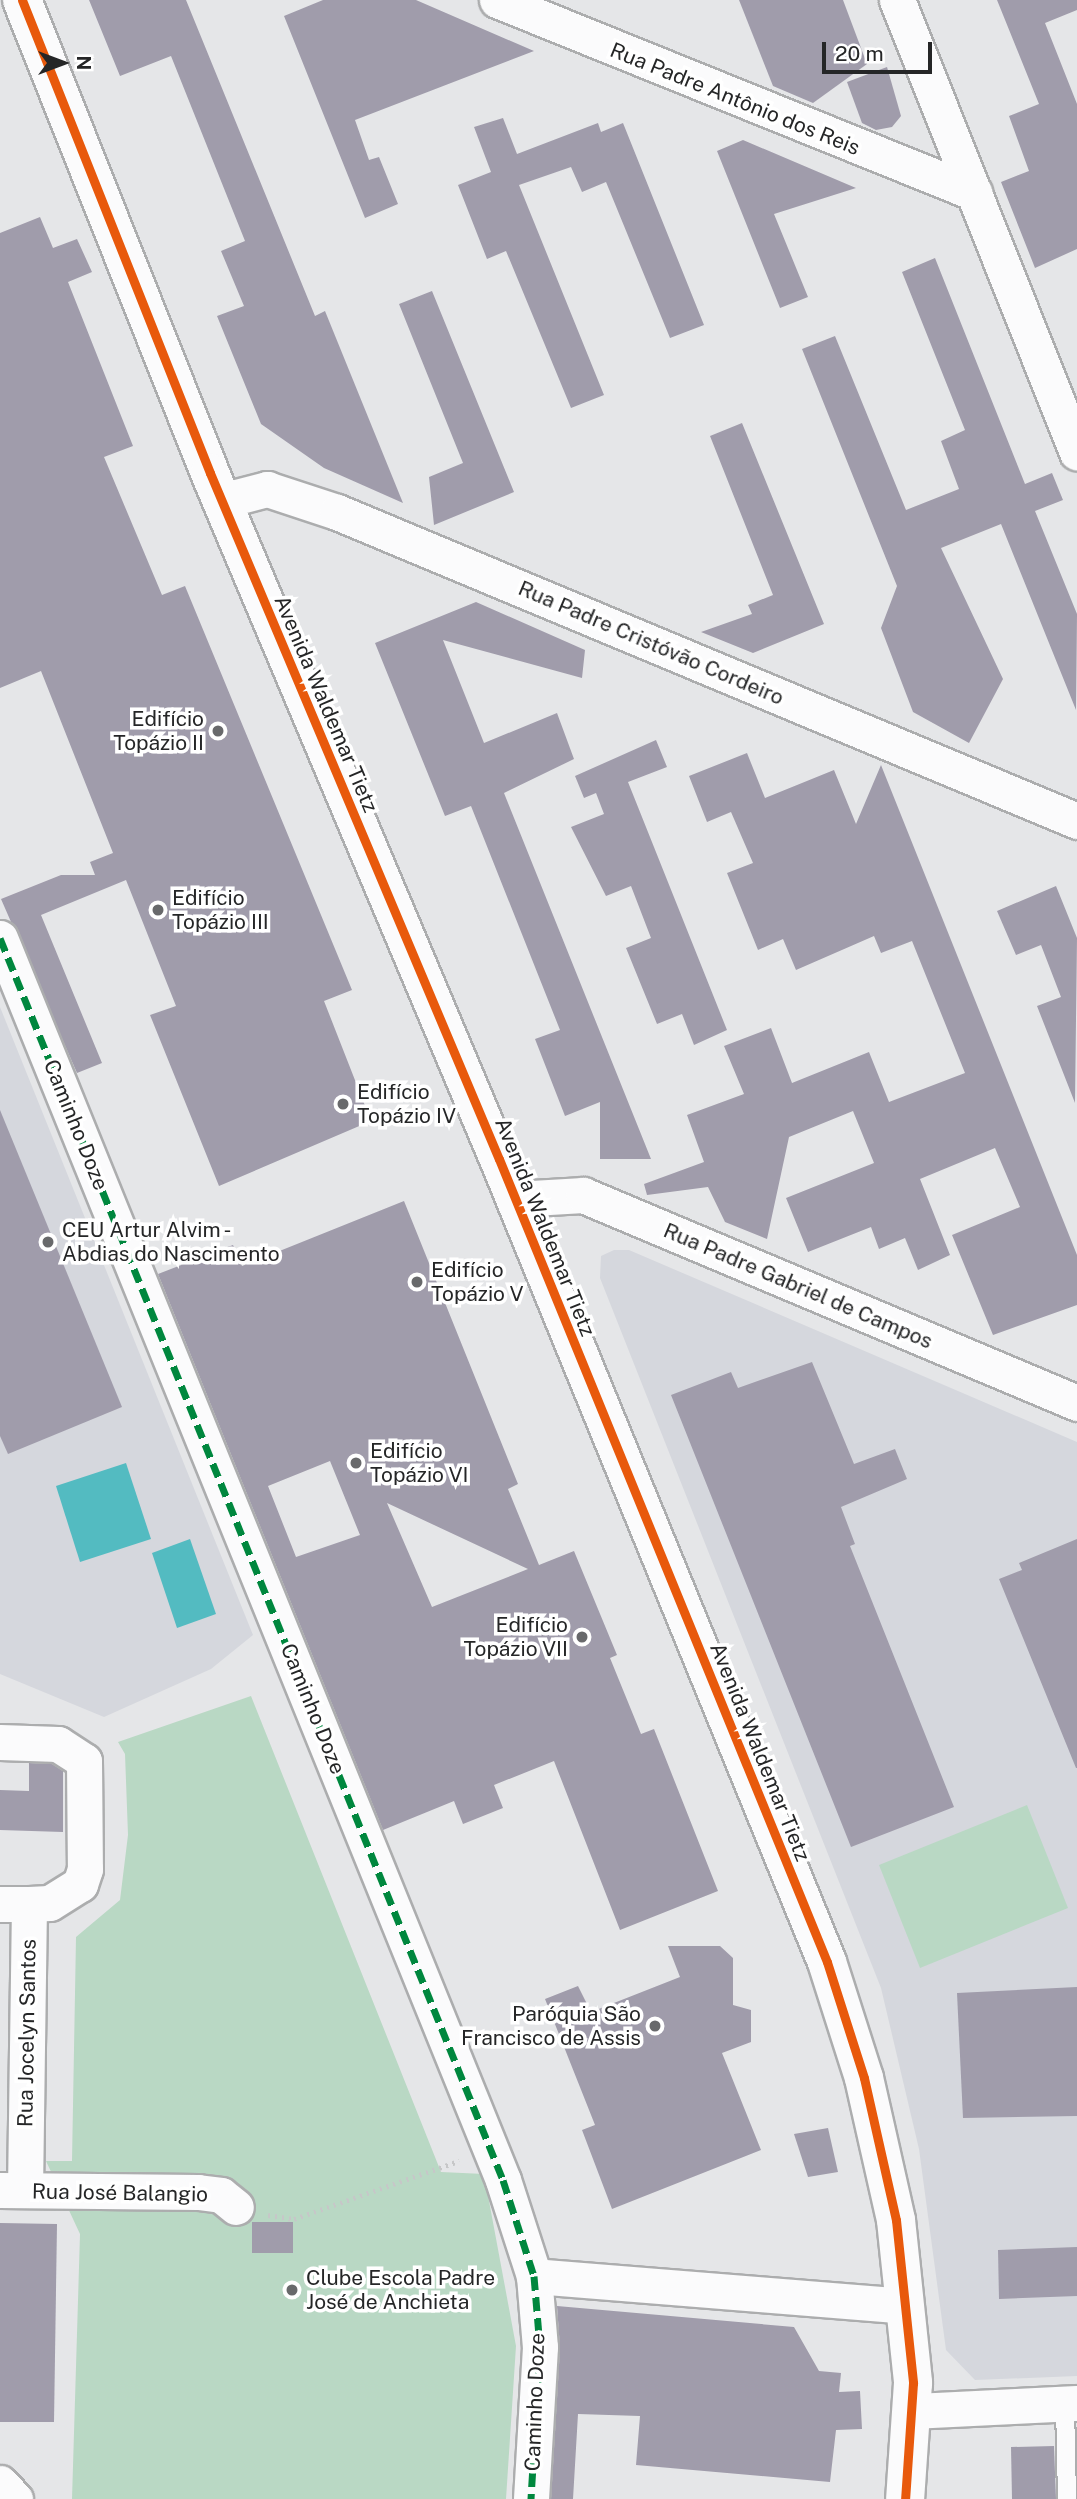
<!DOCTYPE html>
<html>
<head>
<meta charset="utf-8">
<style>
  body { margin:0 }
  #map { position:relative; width:1077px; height:2499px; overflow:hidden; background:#e5e6e8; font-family:"Public Sans",sans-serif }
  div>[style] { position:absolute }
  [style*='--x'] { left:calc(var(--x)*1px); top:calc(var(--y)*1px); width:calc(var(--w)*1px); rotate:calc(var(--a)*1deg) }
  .built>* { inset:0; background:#d5d7dd }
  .green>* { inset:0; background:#b9d8c4 }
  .water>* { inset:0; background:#53bbc1 }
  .building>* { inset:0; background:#a09cab }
  .path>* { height:4.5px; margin-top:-2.25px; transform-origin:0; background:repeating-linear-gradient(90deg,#c6c7c8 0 2px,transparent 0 7px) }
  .roads { filter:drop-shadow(2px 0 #acadae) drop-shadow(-2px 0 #acadae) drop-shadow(0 2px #acadae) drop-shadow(0 -2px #acadae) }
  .lane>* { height:18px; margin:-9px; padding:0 9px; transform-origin:9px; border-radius:9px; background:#fbfbfc }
  .street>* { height:35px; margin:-17.5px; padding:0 17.5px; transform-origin:17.5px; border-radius:17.5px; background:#fbfbfc }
  .secondary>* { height:38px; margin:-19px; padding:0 19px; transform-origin:19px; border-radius:19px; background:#fbfbfc }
  .quiet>* { height:7px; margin-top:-3.5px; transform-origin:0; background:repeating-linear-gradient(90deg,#00873e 0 14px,transparent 0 21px) }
  .cycleway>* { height:9px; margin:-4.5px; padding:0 4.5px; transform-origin:4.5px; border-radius:4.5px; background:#e8590c }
  .dots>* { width:19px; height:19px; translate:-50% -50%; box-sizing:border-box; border:4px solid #fff; border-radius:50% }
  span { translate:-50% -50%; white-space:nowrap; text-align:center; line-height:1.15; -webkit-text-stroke:7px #fff; paint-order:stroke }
  .street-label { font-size:21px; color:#252627 }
  .poi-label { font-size:21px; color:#252627 }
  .right { translate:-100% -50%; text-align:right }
  .left { translate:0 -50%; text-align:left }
  .north { position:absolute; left:28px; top:28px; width:70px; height:70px; -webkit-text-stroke:5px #fff; paint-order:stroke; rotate:90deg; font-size:19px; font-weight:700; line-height:28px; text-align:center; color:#252627 }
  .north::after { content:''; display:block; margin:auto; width:24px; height:32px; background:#252627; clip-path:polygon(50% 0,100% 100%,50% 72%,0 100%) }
  .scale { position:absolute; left:822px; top:42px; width:110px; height:32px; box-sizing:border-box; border:4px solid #252627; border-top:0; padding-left:9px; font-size:21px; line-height:24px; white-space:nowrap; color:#252627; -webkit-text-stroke:5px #fff; paint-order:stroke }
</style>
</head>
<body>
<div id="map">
  <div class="built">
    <div style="clip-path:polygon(0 1007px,253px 1635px,211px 1669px,104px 1717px,0 1674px)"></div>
    <div style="clip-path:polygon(614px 1250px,629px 1250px,1077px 1442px,1077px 2376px,975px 2380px,946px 2350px,919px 2149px,881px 1988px,600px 1278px,601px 1256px)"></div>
  </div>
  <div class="green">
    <div style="clip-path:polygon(251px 1696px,441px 2172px,484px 2174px,516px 2346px,506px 2499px,72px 2499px,80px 2234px,46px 2161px,72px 2161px,76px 1937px,120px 1900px,128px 1835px,125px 1754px,118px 1742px)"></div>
    <div style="clip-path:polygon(1027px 1805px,1068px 1908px,920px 1968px,879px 1865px)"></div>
  </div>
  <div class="water">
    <div style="clip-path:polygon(126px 1463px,151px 1539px,80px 1562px,56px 1486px)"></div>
    <div style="clip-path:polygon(190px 1539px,216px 1614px,177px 1628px,152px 1553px)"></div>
  </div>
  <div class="building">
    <div style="clip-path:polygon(89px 0,186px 0,315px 316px,325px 311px,403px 503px,324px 468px,261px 424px,217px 316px,244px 306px,221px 251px,245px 241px,171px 56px,120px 76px)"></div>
    <div style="clip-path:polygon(323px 0,416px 0,534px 51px,355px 120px,369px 160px,379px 157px,398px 204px,365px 218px,284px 16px)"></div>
    <div style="clip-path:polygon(739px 0,843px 0,867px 64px,813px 103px,773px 86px)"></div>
    <div style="clip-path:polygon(997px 0,1077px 0,1077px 10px,1045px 23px,1077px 104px,1077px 249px,1035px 268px,1001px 182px,1029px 171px,1009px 116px,1039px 104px)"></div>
    <div style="clip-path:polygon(887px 67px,901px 116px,892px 127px,876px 130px,862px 123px,847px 82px)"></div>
    <div style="clip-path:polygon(503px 118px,517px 154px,598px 123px,601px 132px,623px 123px,704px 325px,670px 338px,606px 182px,582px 192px,571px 167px,519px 185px,604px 395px,571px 408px,506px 251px,487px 259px,458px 185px,491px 172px,474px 127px)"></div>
    <div style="clip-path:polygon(743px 140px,856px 188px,774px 214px,808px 297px,780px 308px,717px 151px)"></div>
    <div style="clip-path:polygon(40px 217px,53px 248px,77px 239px,92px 272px,68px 282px,133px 446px,104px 457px,162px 595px,185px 586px,352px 990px,324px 1001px,371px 1121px,219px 1186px,150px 1015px,176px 1006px,126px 880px,41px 915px,102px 1063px,77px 1073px,1px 899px,61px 875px,95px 875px,90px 862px,113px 853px,41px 671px,0 688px,0 233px)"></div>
    <div style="clip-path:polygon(935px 258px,1025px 484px,1052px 473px,1063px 500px,1035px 511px,1077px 614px,1076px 710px,1001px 524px,941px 548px,1003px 679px,969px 743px,913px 712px,881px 628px,897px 586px,802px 349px,835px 336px,906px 510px,959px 489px,941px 441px,965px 430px,902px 272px)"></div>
    <div style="clip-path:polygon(432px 291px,514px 492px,434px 525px,429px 477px,463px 463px,399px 304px)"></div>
    <div style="clip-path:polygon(742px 423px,824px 624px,753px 653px,701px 632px,752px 614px,748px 605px,773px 595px,710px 436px)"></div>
    <div style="clip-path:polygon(476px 602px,585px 650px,582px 678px,443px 640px,484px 743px,557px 713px,574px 759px,504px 793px,651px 1159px,600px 1159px,600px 1102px,565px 1116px,535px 1039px,560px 1030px,471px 806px,445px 816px,375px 643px)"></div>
    <div style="clip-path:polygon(656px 740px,667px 767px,628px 782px,727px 1030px,694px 1045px,682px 1014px,657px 1024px,626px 948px,651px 938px,631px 886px,606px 896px,571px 827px,604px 814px,596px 793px,584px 798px,575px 776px)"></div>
    <div style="clip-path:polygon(747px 753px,765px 798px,834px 770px,856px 824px,881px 765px,1077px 1255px,1077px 1305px,993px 1335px,952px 1235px,1020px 1207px,995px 1148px,920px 1179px,950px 1255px,918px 1270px,905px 1238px,879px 1249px,871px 1227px,808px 1252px,786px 1198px,874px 1163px,853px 1111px,789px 1137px,767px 1239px,725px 1222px,708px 1187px,647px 1195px,644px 1184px,704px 1162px,687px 1115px,744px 1094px,724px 1046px,771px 1028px,792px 1083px,869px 1052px,889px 1102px,965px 1073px,912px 941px,881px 953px,874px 936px,796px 970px,783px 939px,758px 950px,727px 873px,753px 863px,731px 812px,707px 822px,689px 776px)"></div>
    <div style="clip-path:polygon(1056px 886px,1077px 938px,1075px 1103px,1037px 1006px,1061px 997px,1041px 945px,1016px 955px,997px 911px)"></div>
    <div style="clip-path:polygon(0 1110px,122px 1407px,8px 1454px,0 1436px)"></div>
    <div style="clip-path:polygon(evenodd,404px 1201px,518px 1484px,508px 1489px,539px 1565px,574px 1551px,617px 1655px,610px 1658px,641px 1734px,654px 1729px,718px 1891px,620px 1930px,554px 1761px,494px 1785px,503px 1808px,463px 1824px,454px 1801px,383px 1830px,158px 1274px,233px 1245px,242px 1266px,404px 1201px,330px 1461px,360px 1535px,296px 1557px,268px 1486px,330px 1461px,404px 1201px,387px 1503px,528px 1569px,432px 1607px,387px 1503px)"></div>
    <div style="clip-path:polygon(812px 1362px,854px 1464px,895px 1449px,907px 1479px,841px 1507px,855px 1544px,850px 1546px,954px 1807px,851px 1847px,671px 1395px,731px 1372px,738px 1388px)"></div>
    <div style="clip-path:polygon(1077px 1539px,1077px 1768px,1076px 1768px,999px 1579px,1022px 1570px,1019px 1563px)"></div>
    <div style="clip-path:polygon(29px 1763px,52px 1764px,63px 1771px,63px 1832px,0 1830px,0 1790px,29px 1791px)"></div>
    <div style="clip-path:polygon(668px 1946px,720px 1946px,733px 1958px,733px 2005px,751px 2010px,751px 2042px,722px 2053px,761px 2150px,612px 2209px,582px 2130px,595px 2125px,545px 1999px,578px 1986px,591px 2012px,680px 1977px)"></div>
    <div style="clip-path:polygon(1077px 1987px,1077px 2116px,963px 2118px,957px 1993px)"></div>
    <div style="clip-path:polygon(828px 2128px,838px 2172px,808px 2177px,794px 2134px)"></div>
    <div style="clip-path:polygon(252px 2222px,293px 2222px,293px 2253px,252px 2253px)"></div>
    <div style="clip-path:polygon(0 2223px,57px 2224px,54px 2422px,0 2422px)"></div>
    <div style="clip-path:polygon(1077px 2247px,1077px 2296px,999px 2299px,998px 2250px)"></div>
    <div style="clip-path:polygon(557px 2306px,794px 2327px,819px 2371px,841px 2373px,839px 2392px,860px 2391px,862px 2429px,836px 2430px,830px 2482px,636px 2465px,640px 2416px,578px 2414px,573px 2499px,551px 2499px,560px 2348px)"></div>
    <div style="clip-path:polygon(1054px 2446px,1056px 2499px,1012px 2499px,1011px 2447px)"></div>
  </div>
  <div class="path">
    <div style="--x:268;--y:2215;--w:26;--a:9"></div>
    <div style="--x:294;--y:2219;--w:175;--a:-19.4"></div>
  </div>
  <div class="roads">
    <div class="lane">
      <div style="--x:1065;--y:2404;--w:95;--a:88.8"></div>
    </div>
    <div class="street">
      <div style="--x:497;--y:0;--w:515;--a:21.99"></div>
      <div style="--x:897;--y:0;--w:487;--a:68.3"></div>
      <div style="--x:221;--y:501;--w:48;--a:-14.6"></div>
      <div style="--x:267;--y:489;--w:74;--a:18.2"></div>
      <div style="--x:337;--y:512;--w:802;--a:22.66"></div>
      <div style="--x:0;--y:938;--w:1340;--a:67.95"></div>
      <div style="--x:503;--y:2180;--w:101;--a:72.1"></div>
      <div style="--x:534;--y:2276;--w:71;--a:85.2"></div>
      <div style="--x:540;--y:2347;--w:152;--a:93.4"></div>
      <div style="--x:515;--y:1199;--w:68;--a:-3.4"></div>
      <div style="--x:583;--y:1195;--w:536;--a:22.83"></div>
      <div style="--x:0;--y:1742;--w:58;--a:2"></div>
      <div style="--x:58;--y:1744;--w:31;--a:33"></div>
      <div style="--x:84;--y:1761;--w:108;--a:89.5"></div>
      <div style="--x:85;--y:1869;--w:16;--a:108"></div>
      <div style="--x:80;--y:1884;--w:36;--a:148"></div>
      <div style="--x:49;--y:1903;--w:20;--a:177"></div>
      <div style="--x:0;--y:1904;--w:29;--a:0"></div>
      <div style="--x:29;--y:1904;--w:286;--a:90.8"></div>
      <div style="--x:0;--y:2190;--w:198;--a:0.6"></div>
      <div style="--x:198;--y:2192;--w:23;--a:7"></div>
      <div style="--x:221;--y:2195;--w:19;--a:39"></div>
      <div style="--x:534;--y:2276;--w:371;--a:4.6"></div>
      <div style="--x:913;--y:2411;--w:164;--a:-2.8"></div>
      <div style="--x:0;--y:2483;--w:22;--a:47"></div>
    </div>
    <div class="secondary">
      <div style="--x:22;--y:0;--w:509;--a:68.32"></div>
      <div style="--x:210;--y:473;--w:744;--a:67.16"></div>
      <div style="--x:499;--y:1159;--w:867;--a:67.78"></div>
      <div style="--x:827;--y:1962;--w:122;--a:72.3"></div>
      <div style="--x:864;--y:2078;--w:146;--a:77.3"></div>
      <div style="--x:896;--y:2220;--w:164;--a:84"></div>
      <div style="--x:913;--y:2383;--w:116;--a:93.9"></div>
    </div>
  </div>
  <div class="quiet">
    <div style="--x:0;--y:938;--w:1340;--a:67.95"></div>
    <div style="--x:503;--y:2180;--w:101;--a:72.1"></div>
    <div style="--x:534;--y:2276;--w:71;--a:85.2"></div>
    <div style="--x:540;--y:2347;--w:152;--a:93.4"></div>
  </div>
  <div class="cycleway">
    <div style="--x:22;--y:0;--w:509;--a:68.32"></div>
    <div style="--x:210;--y:473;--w:744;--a:67.16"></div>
    <div style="--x:499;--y:1159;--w:867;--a:67.78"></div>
    <div style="--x:827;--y:1962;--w:122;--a:72.3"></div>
    <div style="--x:864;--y:2078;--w:146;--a:77.3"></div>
    <div style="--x:896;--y:2220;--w:164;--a:84"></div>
    <div style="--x:913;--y:2383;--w:116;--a:93.9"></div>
  </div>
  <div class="dots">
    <div style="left:218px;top:731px;background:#68696b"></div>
    <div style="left:158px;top:910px;background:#68696b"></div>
    <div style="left:343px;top:1104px;background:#68696b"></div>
    <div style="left:48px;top:1242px;background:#68696b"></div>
    <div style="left:417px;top:1282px;background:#68696b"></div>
    <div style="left:356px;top:1463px;background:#68696b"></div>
    <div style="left:582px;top:1637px;background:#68696b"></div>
    <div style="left:655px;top:2026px;background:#68696b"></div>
    <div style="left:292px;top:2290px;background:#68696b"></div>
  </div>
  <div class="street-label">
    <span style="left:735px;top:99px;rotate:22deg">Rua Padre Antônio dos Reis</span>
    <span style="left:651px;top:643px;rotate:23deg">Rua Padre Cristóvão Cordeiro</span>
    <span style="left:326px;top:704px;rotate:67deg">Avenida Waldemar Tietz</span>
    <span style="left:76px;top:1125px;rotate:68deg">Caminho Doze</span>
    <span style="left:545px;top:1227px;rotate:68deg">Avenida Waldemar Tietz</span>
    <span style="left:798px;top:1286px;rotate:23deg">Rua Padre Gabriel de Campos</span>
    <span style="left:313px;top:1709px;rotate:68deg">Caminho Doze</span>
    <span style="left:760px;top:1752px;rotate:68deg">Avenida Waldemar Tietz</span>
    <span style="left:27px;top:2033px;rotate:-89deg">Rua Jocelyn Santos</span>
    <span style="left:120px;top:2193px;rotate:1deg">Rua José Balangio</span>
    <span style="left:535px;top:2402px;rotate:-88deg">Caminho Doze</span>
  </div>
  <div class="poi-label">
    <span class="right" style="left:204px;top:731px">Edifício<br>Topázio II</span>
    <span class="left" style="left:172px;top:910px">Edifício<br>Topázio III</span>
    <span class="left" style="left:357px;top:1104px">Edifício<br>Topázio IV</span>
    <span class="left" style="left:62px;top:1242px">CEU Artur Alvim -<br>Abdias do Nascimento</span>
    <span class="left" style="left:431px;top:1282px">Edifício<br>Topázio V</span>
    <span class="left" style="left:370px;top:1463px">Edifício<br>Topázio VI</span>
    <span class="right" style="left:568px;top:1637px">Edifício<br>Topázio VII</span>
    <span class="right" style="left:641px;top:2026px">Paróquia São<br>Francisco de Assis</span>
    <span class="left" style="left:306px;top:2290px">Clube Escola Padre<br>José de Anchieta</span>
  </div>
  <div class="north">N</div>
  <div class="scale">20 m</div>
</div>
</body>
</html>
